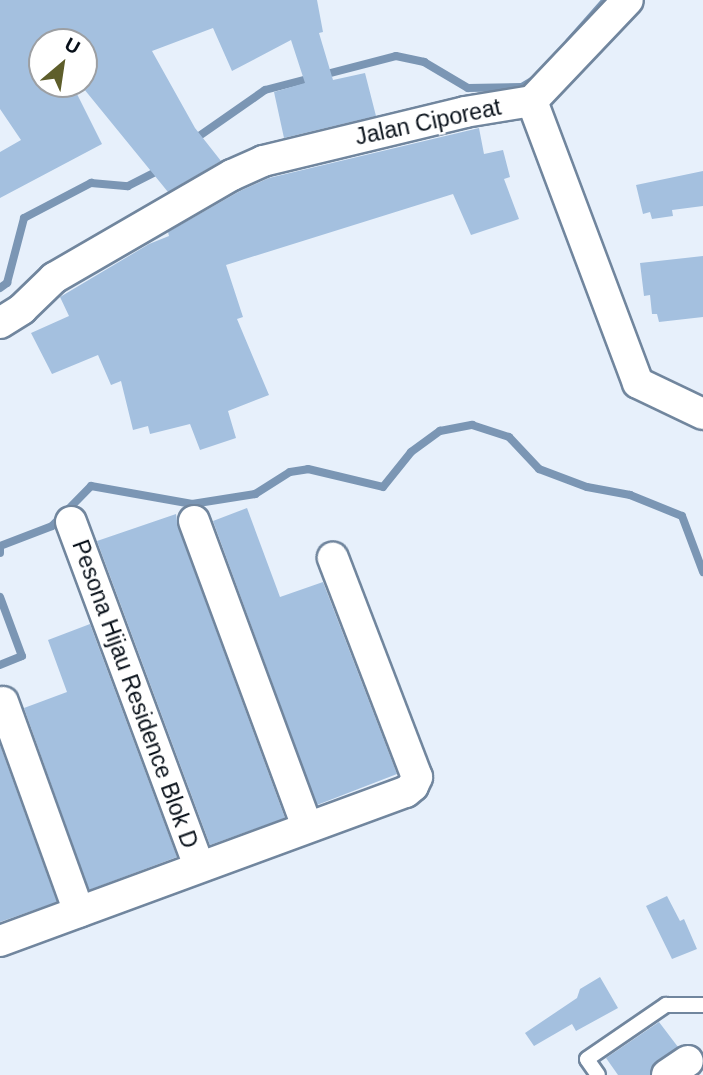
<!DOCTYPE html>
<html>
<head>
<meta charset="utf-8">
<style>
  body { margin:0 }
  #map { position:relative; width:703px; height:1075px; overflow:hidden; background:#e7f0fb; font-family:Helvetica,sans-serif }
  div>[style] { position:absolute }
  [style*='--x'] { left:calc(var(--x)*1px); top:calc(var(--y)*1px); width:calc(var(--w)*1px); rotate:calc(var(--a)*1deg) }
  .stream>* { height:8px; margin:-4px; padding:0 4px; transform-origin:4px; border-radius:4px; background:#7b96b4 }
  .building>* { inset:0; background:#a4c0df }
  .roads { filter:drop-shadow(2px 0 #71869e) drop-shadow(-2px 0 #71869e) drop-shadow(0 2px #71869e) drop-shadow(0 -2px #71869e) }
  .service>* { height:14px; margin:-7px; padding:0 7px; transform-origin:7px; border-radius:7px; background:#fff }
  .minor>* { height:30px; margin:-15px; padding:0 15px; transform-origin:15px; border-radius:15px; background:#fff }
  span { translate:-50% -50%; white-space:nowrap; text-align:center; line-height:1.15; -webkit-text-stroke:5px #fff; paint-order:stroke }
  .street-label { font-size:23px; color:#081019 }
  .north { position:absolute; left:28px; top:28px; width:70px; height:70px; box-sizing:border-box; background:#fff; border:2px solid #9c9fa3; border-radius:50%; rotate:29deg; font-size:19px; font-weight:700; line-height:28px; text-align:center; color:#081019 }
  .north::after { content:''; display:block; margin:auto; width:24px; height:32px; background:#5e5e2b; clip-path:polygon(50% 0,100% 100%,50% 72%,0 100%) }
</style>
</head>
<body>
<div id="map">
  <div class="stream">
    <div style="--x:569;--y:42;--w:56;--a:-48.6"></div>
    <div style="--x:192;--y:141;--w:89;--a:-34.9"></div>
    <div style="--x:265;--y:90;--w:135;--a:-14.5"></div>
    <div style="--x:396;--y:56;--w:29;--a:12"></div>
    <div style="--x:424;--y:62;--w:51;--a:30.6"></div>
    <div style="--x:468;--y:88;--w:54;--a:-1.1"></div>
    <div style="--x:522;--y:87;--w:17;--a:-31"></div>
    <div style="--x:0;--y:288;--w:9;--a:-36"></div>
    <div style="--x:7;--y:283;--w:67;--a:-75.3"></div>
    <div style="--x:24;--y:218;--w:76;--a:-27.6"></div>
    <div style="--x:91;--y:183;--w:37;--a:5"></div>
    <div style="--x:128;--y:186;--w:38;--a:-27"></div>
    <div style="--x:0;--y:553;--w:7;--a:-90"></div>
    <div style="--x:0;--y:546;--w:56;--a:-21"></div>
    <div style="--x:52;--y:526;--w:56;--a:-45.7"></div>
    <div style="--x:91;--y:486;--w:103;--a:10.1"></div>
    <div style="--x:192;--y:504;--w:64;--a:-9"></div>
    <div style="--x:255;--y:494;--w:41;--a:-32.2"></div>
    <div style="--x:290;--y:472;--w:18;--a:-9"></div>
    <div style="--x:308;--y:469;--w:77;--a:13.5"></div>
    <div style="--x:383;--y:487;--w:45;--a:-51.3"></div>
    <div style="--x:411;--y:452;--w:36;--a:-36"></div>
    <div style="--x:440;--y:431;--w:33;--a:-11"></div>
    <div style="--x:472;--y:425;--w:39;--a:18"></div>
    <div style="--x:509;--y:437;--w:44;--a:46.8"></div>
    <div style="--x:539;--y:469;--w:51;--a:20.6"></div>
    <div style="--x:587;--y:487;--w:44;--a:10.5"></div>
    <div style="--x:630;--y:495;--w:56;--a:22"></div>
    <div style="--x:682;--y:516;--w:60;--a:69.4"></div>
    <div style="--x:0;--y:597;--w:63;--a:69.6"></div>
    <div style="--x:22;--y:656;--w:24;--a:158"></div>
  </div>
  <div class="building">
    <div style="clip-path:polygon(0 0,317px 0,323px 32px,319px 33px,333px 80px,365px 73px,376px 116px,284px 138px,274px 92px,305px 83px,291px 40px,232px 71px,213px 28px,152px 51px,195px 128px,221px 161px,168px 192px,84px 89px,84px 42px,42px 42px,42px 84px,72px 84px,102px 144px,0 198px,0 152px,21px 140px,0 109px)"></div>
    <div style="clip-path:polygon(479px 128px,484px 154px,503px 150px,510px 177px,504px 179px,519px 219px,471px 235px,453px 194px,226px 265px,243px 317px,237px 319px,269px 395px,228px 411px,236px 438px,200px 450px,190px 424px,150px 434px,148px 426px,133px 430px,121px 381px,111px 385px,98px 355px,52px 374px,31px 333px,69px 316px,60px 297px,149px 244px,169px 236px,168px 232px,240px 191px,269px 178px)"></div>
    <div style="clip-path:polygon(703px 171px,703px 206px,672px 210px,673px 216px,652px 219px,650px 212px,643px 214px,636px 185px)"></div>
    <div style="clip-path:polygon(703px 256px,703px 317px,659px 322px,657px 314px,652px 314px,650px 295px,644px 296px,640px 263px)"></div>
    <div style="clip-path:polygon(247px 508px,280px 597px,323px 582px,397px 774px,317px 805px,213px 521px)"></div>
    <div style="clip-path:polygon(176px 514px,178px 527px,285px 818px,210px 845px,97px 541px)"></div>
    <div style="clip-path:polygon(90px 624px,177px 857px,89px 890px,24px 708px,67px 692px,48px 640px)"></div>
    <div style="clip-path:polygon(0 745px,57px 902px,0 922px)"></div>
    <div style="clip-path:polygon(667px 896px,680px 921px,684px 919px,697px 949px,672px 959px,646px 906px)"></div>
    <div style="clip-path:polygon(600px 977px,618px 1008px,576px 1031px,572px 1024px,534px 1046px,525px 1033px,577px 998px,580px 989px)"></div>
    <div style="clip-path:polygon(659px 1022px,678px 1047px,657px 1061px,650px 1075px,618px 1075px,606px 1058px)"></div>
  </div>
  <div class="roads">
    <div class="service">
      <div style="--x:598;--y:1075;--w:19;--a:-125"></div>
      <div style="--x:587;--y:1059;--w:96;--a:-34.4"></div>
      <div style="--x:666;--y:1005;--w:37;--a:0"></div>
    </div>
    <div class="minor">
      <div style="--x:532;--y:101;--w:301;--a:69.4"></div>
      <div style="--x:638;--y:383;--w:72;--a:25.5"></div>
      <div style="--x:532;--y:101;--w:139;--a:-46.5"></div>
      <div style="--x:0;--y:323;--w:26;--a:-32"></div>
      <div style="--x:22;--y:309;--w:45;--a:-44.1"></div>
      <div style="--x:54;--y:278;--w:206;--a:-30.1"></div>
      <div style="--x:232;--y:175;--w:34;--a:-24"></div>
      <div style="--x:263;--y:161;--w:208;--a:-13.6"></div>
      <div style="--x:465;--y:112;--w:68;--a:-9.3"></div>
      <div style="--x:194;--y:521;--w:326;--a:69.7"></div>
      <div style="--x:71;--y:522;--w:367;--a:69.6"></div>
      <div style="--x:3;--y:702;--w:223;--a:70.1"></div>
      <div style="--x:0;--y:941;--w:432;--a:-20.2"></div>
      <div style="--x:406;--y:792;--w:9;--a:-41"></div>
      <div style="--x:413;--y:786;--w:10;--a:-66"></div>
      <div style="--x:417;--y:777;--w:235;--a:-111"></div>
      <div style="--x:667;--y:1075;--w:25;--a:-34"></div>
    </div>
  </div>
  <div class="street-label">
    <span style="left:428px;top:122px;rotate:-12deg">Jalan Ciporeat</span>
    <span style="left:135px;top:694px;rotate:70deg">Pesona Hijau Residence Blok D</span>
  </div>
  <div class="north">U</div>
</div>
</body>
</html>
